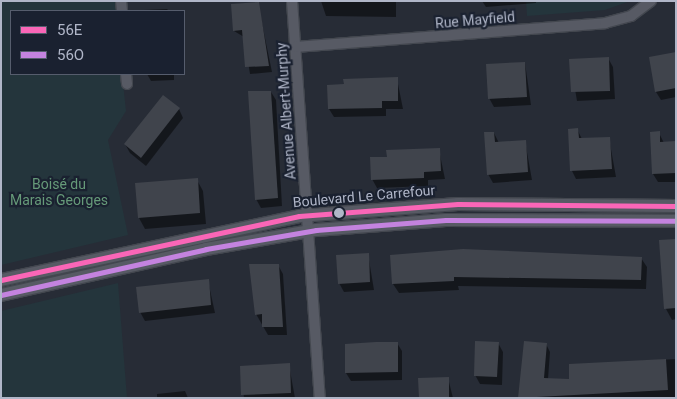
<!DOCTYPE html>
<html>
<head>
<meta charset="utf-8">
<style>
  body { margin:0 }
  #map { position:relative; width:677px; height:399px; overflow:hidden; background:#272c36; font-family:Roboto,sans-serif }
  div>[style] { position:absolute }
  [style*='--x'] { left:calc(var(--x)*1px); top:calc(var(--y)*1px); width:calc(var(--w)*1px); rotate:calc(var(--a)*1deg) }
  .green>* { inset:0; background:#24353c }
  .shadow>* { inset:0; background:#0007 }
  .building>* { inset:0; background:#40444c }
  .roads { filter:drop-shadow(1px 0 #43474f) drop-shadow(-1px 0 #43474f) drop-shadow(0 1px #43474f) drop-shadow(0 -1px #43474f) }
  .minor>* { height:10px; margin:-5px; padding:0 5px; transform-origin:5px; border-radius:5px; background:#575a64 }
  .tertiary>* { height:12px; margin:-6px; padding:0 6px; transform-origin:6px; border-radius:6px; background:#575a64 }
  .bus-1>* { height:5px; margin:-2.5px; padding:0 2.5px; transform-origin:2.5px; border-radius:2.5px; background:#fa66b7 }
  .bus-2>* { height:5px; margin:-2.5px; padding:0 2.5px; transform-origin:2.5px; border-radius:2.5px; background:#c483df }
  .dots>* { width:14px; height:14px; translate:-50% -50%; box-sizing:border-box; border:2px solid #1a2130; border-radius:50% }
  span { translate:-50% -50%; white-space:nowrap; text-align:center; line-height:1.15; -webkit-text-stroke:4.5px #1a2130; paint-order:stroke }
  .street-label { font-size:14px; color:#b0b6c8 }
  .park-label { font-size:14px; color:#669a79 }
  .frame { position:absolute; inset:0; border:2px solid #b0b6c8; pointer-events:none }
  .legend { position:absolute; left:10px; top:10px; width:175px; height:65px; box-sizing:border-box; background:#1a2130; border:1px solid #565d6d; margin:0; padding:6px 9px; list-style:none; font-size:15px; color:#b0b6c8 }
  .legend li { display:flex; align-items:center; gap:10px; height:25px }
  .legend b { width:25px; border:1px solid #565d6d }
</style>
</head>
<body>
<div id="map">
  <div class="green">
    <div style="clip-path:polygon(1px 1px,117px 1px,117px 11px,11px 11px,11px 74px,122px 74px,126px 111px,108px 140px,128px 235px,1px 265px)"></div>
    <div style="clip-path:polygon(526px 1px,630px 1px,605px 10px,527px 16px)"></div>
    <div style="clip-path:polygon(118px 283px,127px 398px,1px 398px,1px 311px)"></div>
  </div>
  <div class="shadow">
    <div style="clip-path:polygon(321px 1px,396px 1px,396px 17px,326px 16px)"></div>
    <div style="clip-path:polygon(482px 1px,536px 1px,536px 3px,486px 7px)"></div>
    <div style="clip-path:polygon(258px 4px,272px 72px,250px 74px,244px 37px,234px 31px)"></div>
    <div style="clip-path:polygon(167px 9px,169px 11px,145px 11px,144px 10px)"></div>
    <div style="clip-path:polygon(676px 53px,676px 97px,661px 100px,656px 92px)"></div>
    <div style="clip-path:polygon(608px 58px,613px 67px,615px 99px,577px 101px,570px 60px)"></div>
    <div style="clip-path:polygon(525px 63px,531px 105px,494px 107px,489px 98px)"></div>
    <div style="clip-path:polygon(147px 74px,174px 74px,174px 80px,151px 81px)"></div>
    <div style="clip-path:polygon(397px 79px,403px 109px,386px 109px,386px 116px,334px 117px,329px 109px)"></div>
    <div style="clip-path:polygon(271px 92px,276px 100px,282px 206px,261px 208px,256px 199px)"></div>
    <div style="clip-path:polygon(179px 109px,183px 118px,146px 166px,130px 153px,125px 144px)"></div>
    <div style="clip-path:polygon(577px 129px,582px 139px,609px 138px,616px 177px,576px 179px,572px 171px)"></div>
    <div style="clip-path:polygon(494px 133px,499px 143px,525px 141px,532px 180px,493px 183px,488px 174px)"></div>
    <div style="clip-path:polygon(659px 133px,664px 143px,676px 142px,676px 182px,658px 182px,653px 174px)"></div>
    <div style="clip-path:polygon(439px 150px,445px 179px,428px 180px,428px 186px,377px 188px,372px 179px,388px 158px)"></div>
    <div style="clip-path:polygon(197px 180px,203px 191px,206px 224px,145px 229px,139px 218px)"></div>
    <div style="clip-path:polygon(676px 240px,676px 319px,672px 320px,666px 309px)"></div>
    <div style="clip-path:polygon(368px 254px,374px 290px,344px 292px,339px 283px)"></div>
    <div style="clip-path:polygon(392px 256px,641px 258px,647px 267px,646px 289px,458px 286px,459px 290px,399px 293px,393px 284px)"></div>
    <div style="clip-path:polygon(278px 265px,283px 274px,287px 335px,268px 335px,256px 314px)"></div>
    <div style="clip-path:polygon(208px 281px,215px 313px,145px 321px,140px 312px)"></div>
    <div style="clip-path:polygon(397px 343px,402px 351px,402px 380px,351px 381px,346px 373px)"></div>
    <div style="clip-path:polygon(498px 343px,503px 352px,502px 385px,480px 384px,475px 375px)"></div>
    <div style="clip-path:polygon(546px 344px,550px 352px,548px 379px,571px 380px,570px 365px,676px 359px,676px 397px,519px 398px)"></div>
    <div style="clip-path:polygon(289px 365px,295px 398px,244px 398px,241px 367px)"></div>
    <div style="clip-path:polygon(448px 378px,453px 398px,420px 398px)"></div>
    <div style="clip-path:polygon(185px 391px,188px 398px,157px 398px,157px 394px)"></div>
  </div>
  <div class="building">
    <div style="clip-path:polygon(259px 2px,269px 66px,245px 67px,242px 30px,233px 31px,231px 4px)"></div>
    <div style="clip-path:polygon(676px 52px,676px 88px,655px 92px,649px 57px)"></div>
    <div style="clip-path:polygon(609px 57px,610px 91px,571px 92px,569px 59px)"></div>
    <div style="clip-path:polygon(525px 62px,527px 97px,488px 99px,486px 64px)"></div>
    <div style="clip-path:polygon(398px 77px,398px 101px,382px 101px,382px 108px,328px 109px,327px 85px,344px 84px,343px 79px)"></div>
    <div style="clip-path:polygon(248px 91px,271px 91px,278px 198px,255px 200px)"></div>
    <div style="clip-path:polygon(163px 95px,180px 108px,141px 158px,124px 144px)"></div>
    <div style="clip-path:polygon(578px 128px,579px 138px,610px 137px,612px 169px,570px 171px,568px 129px)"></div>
    <div style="clip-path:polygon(660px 131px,660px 142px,676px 141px,676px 173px,652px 174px,650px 132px)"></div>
    <div style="clip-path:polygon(484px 132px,494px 132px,495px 142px,526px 140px,528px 172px,487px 175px)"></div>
    <div style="clip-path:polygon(440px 148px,441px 171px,424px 172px,424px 178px,371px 180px,370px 157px,387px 157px,386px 150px)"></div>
    <div style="clip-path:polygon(198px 178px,200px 213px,138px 218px,135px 183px)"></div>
    <div style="clip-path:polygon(676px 239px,676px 308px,664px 309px,659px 240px)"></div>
    <div style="clip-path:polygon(463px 249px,642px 257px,641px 280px,454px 277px,454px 281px,392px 284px,390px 255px)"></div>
    <div style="clip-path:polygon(369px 253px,370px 282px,338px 284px,336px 255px)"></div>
    <div style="clip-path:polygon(249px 264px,279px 264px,283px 327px,262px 327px,262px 314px,255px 315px)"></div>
    <div style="clip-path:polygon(209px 279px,211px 305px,139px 313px,136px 287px)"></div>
    <div style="clip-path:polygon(475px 341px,499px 342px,497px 377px,474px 376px)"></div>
    <div style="clip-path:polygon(524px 341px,547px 343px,544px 378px,569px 379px,569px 364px,666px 359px,668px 390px,518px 398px)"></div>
    <div style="clip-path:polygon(376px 342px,398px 342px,398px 372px,345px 373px,345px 344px)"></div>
    <div style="clip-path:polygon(290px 363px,291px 393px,241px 395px,240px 366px)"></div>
    <div style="clip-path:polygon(449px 377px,449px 398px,419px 398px,418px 378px)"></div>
  </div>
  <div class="roads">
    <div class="minor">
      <div style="--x:121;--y:1;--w:10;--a:84"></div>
      <div style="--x:292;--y:1;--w:398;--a:86"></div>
      <div style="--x:295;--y:47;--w:311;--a:-4.4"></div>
      <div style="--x:605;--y:23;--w:27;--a:-15"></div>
      <div style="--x:631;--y:16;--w:25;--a:-37"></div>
      <div style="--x:126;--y:74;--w:10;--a:84"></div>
    </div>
    <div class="tertiary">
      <div style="--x:1;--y:280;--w:305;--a:-12.1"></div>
      <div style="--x:299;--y:216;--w:159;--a:-4.3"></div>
      <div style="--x:458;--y:204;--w:218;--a:0.5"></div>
      <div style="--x:1;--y:295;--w:210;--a:-12.6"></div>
      <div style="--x:206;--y:249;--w:112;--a:-9.8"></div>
      <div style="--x:316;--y:230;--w:130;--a:-4.4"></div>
      <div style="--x:446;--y:220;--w:230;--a:0.2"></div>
    </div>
  </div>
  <div class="bus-1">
    <div style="--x:1;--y:280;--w:305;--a:-12.1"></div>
    <div style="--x:299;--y:216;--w:159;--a:-4.3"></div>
    <div style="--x:458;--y:204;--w:218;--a:0.5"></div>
  </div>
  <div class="bus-2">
    <div style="--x:1;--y:295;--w:210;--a:-12.6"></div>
    <div style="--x:206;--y:249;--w:112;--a:-9.8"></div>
    <div style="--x:316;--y:230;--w:130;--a:-4.4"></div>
    <div style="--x:446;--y:220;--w:230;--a:0.2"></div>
  </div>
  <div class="dots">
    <div style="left:339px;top:213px;background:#b0b6c8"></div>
  </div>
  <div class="street-label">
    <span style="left:475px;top:20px;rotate:-5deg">Rue Mayfield</span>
    <span style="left:286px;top:111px;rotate:-94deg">Avenue Albert-Murphy</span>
    <span style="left:364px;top:196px;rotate:-5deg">Boulevard Le Carrefour</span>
  </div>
  <div class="park-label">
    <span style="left:59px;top:192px">Boisé du<br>Marais Georges</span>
  </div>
  <div class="frame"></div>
  <ul class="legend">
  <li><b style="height:6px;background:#fa66b7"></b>56E</li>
  <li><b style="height:6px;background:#c483df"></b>56O</li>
  </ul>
</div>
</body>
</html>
